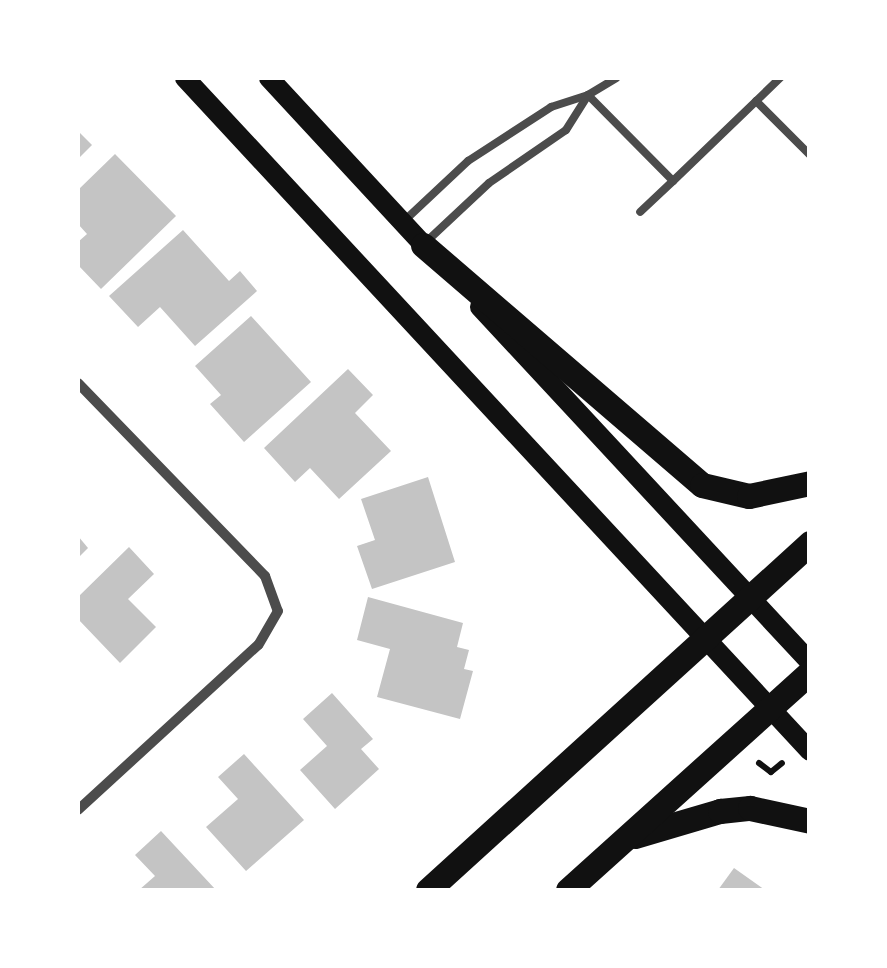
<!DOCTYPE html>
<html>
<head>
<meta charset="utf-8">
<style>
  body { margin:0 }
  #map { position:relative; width:887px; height:968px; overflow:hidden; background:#fff; font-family:"PT Sans Narrow",sans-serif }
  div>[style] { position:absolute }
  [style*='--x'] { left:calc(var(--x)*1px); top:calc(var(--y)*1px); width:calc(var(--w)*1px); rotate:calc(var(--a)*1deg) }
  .building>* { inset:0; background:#c4c4c4 }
  .path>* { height:6px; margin:-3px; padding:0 3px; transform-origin:3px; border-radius:3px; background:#111 }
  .service>* { height:8px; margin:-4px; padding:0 4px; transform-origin:4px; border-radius:4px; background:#4c4c4c }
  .minor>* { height:10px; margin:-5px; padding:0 5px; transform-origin:5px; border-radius:5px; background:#4c4c4c }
  .secondary>* { height:20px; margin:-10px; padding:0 10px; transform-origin:10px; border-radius:10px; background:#111 }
  .primary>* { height:25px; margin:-12.5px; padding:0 12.5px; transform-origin:12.5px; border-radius:12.5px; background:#111 }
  span { translate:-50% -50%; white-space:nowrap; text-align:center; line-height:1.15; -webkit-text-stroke:8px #fff; paint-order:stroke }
  .frame { position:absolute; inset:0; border:80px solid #fff; pointer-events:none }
</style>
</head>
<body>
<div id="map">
  <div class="building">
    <div style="clip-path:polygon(78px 131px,92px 145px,78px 159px)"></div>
    <div style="clip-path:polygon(115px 154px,176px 216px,101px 289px,78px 265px,78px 242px,87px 234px,78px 224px,78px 190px)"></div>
    <div style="clip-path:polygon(183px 230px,229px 281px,240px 271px,257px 291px,195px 346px,160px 307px,138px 327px,109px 296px)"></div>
    <div style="clip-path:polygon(251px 316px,311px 382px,244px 442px,210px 404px,221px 395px,195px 366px)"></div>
    <div style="clip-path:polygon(348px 369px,373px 395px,355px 413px,391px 451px,339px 499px,310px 468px,295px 482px,264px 448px)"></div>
    <div style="clip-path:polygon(428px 477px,455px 562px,372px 589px,357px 546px,375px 540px,361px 499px)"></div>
    <div style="clip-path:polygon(78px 536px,88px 548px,78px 558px)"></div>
    <div style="clip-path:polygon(129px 547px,154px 574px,128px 599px,156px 627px,120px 663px,78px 619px,78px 597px)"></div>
    <div style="clip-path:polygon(368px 597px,463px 623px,457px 647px,469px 650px,464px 669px,473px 671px,460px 719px,377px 697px,390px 649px,357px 640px)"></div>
    <div style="clip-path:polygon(332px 693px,373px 739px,361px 749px,379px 769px,335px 809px,300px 770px,327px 746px,303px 719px)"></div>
    <div style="clip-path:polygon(244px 754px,304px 820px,246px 871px,206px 827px,238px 799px,218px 777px)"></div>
    <div style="clip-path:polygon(161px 831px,216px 890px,139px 890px,155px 876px,135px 855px)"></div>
    <div style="clip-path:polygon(734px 868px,765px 890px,718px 890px)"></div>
  </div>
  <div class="path">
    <div style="--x:759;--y:763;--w:15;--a:37"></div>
    <div style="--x:771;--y:772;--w:14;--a:-39"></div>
  </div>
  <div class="service">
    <div style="--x:588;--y:95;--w:121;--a:45.3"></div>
    <div style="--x:673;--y:181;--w:45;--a:136.8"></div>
    <div style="--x:756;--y:101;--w:76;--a:45"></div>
    <div style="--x:673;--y:181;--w:149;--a:-43.9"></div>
    <div style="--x:403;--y:222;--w:89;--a:-43.2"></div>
    <div style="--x:468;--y:161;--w:99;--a:-33"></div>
    <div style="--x:551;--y:107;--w:39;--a:-18"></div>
    <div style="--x:588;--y:95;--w:33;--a:-31"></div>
    <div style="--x:426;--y:242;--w:86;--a:-43.1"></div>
    <div style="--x:489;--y:183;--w:93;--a:-34.5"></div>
    <div style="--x:566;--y:130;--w:41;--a:-57.8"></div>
  </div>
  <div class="minor">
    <div style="--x:78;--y:383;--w:269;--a:45.9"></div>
    <div style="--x:265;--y:576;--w:37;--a:70"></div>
    <div style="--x:278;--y:611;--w:39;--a:120"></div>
    <div style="--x:258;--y:645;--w:244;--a:137.5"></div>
  </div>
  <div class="secondary">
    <div style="--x:185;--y:78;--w:918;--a:47.12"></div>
    <div style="--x:269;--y:78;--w:243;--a:47.2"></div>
    <div style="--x:480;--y:307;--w:485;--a:47.1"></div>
  </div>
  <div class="primary">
    <div style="--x:423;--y:245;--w:368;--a:40.7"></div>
    <div style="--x:702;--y:485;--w:48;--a:13.2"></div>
    <div style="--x:749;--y:496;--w:62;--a:-12"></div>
    <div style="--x:635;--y:836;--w:89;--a:-16.4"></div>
    <div style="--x:720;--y:811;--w:30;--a:-6"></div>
    <div style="--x:750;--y:808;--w:61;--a:12.2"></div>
    <div style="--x:428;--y:890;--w:516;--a:-42.25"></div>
    <div style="--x:568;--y:890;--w:326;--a:-42"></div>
  </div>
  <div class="frame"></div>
</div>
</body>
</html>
